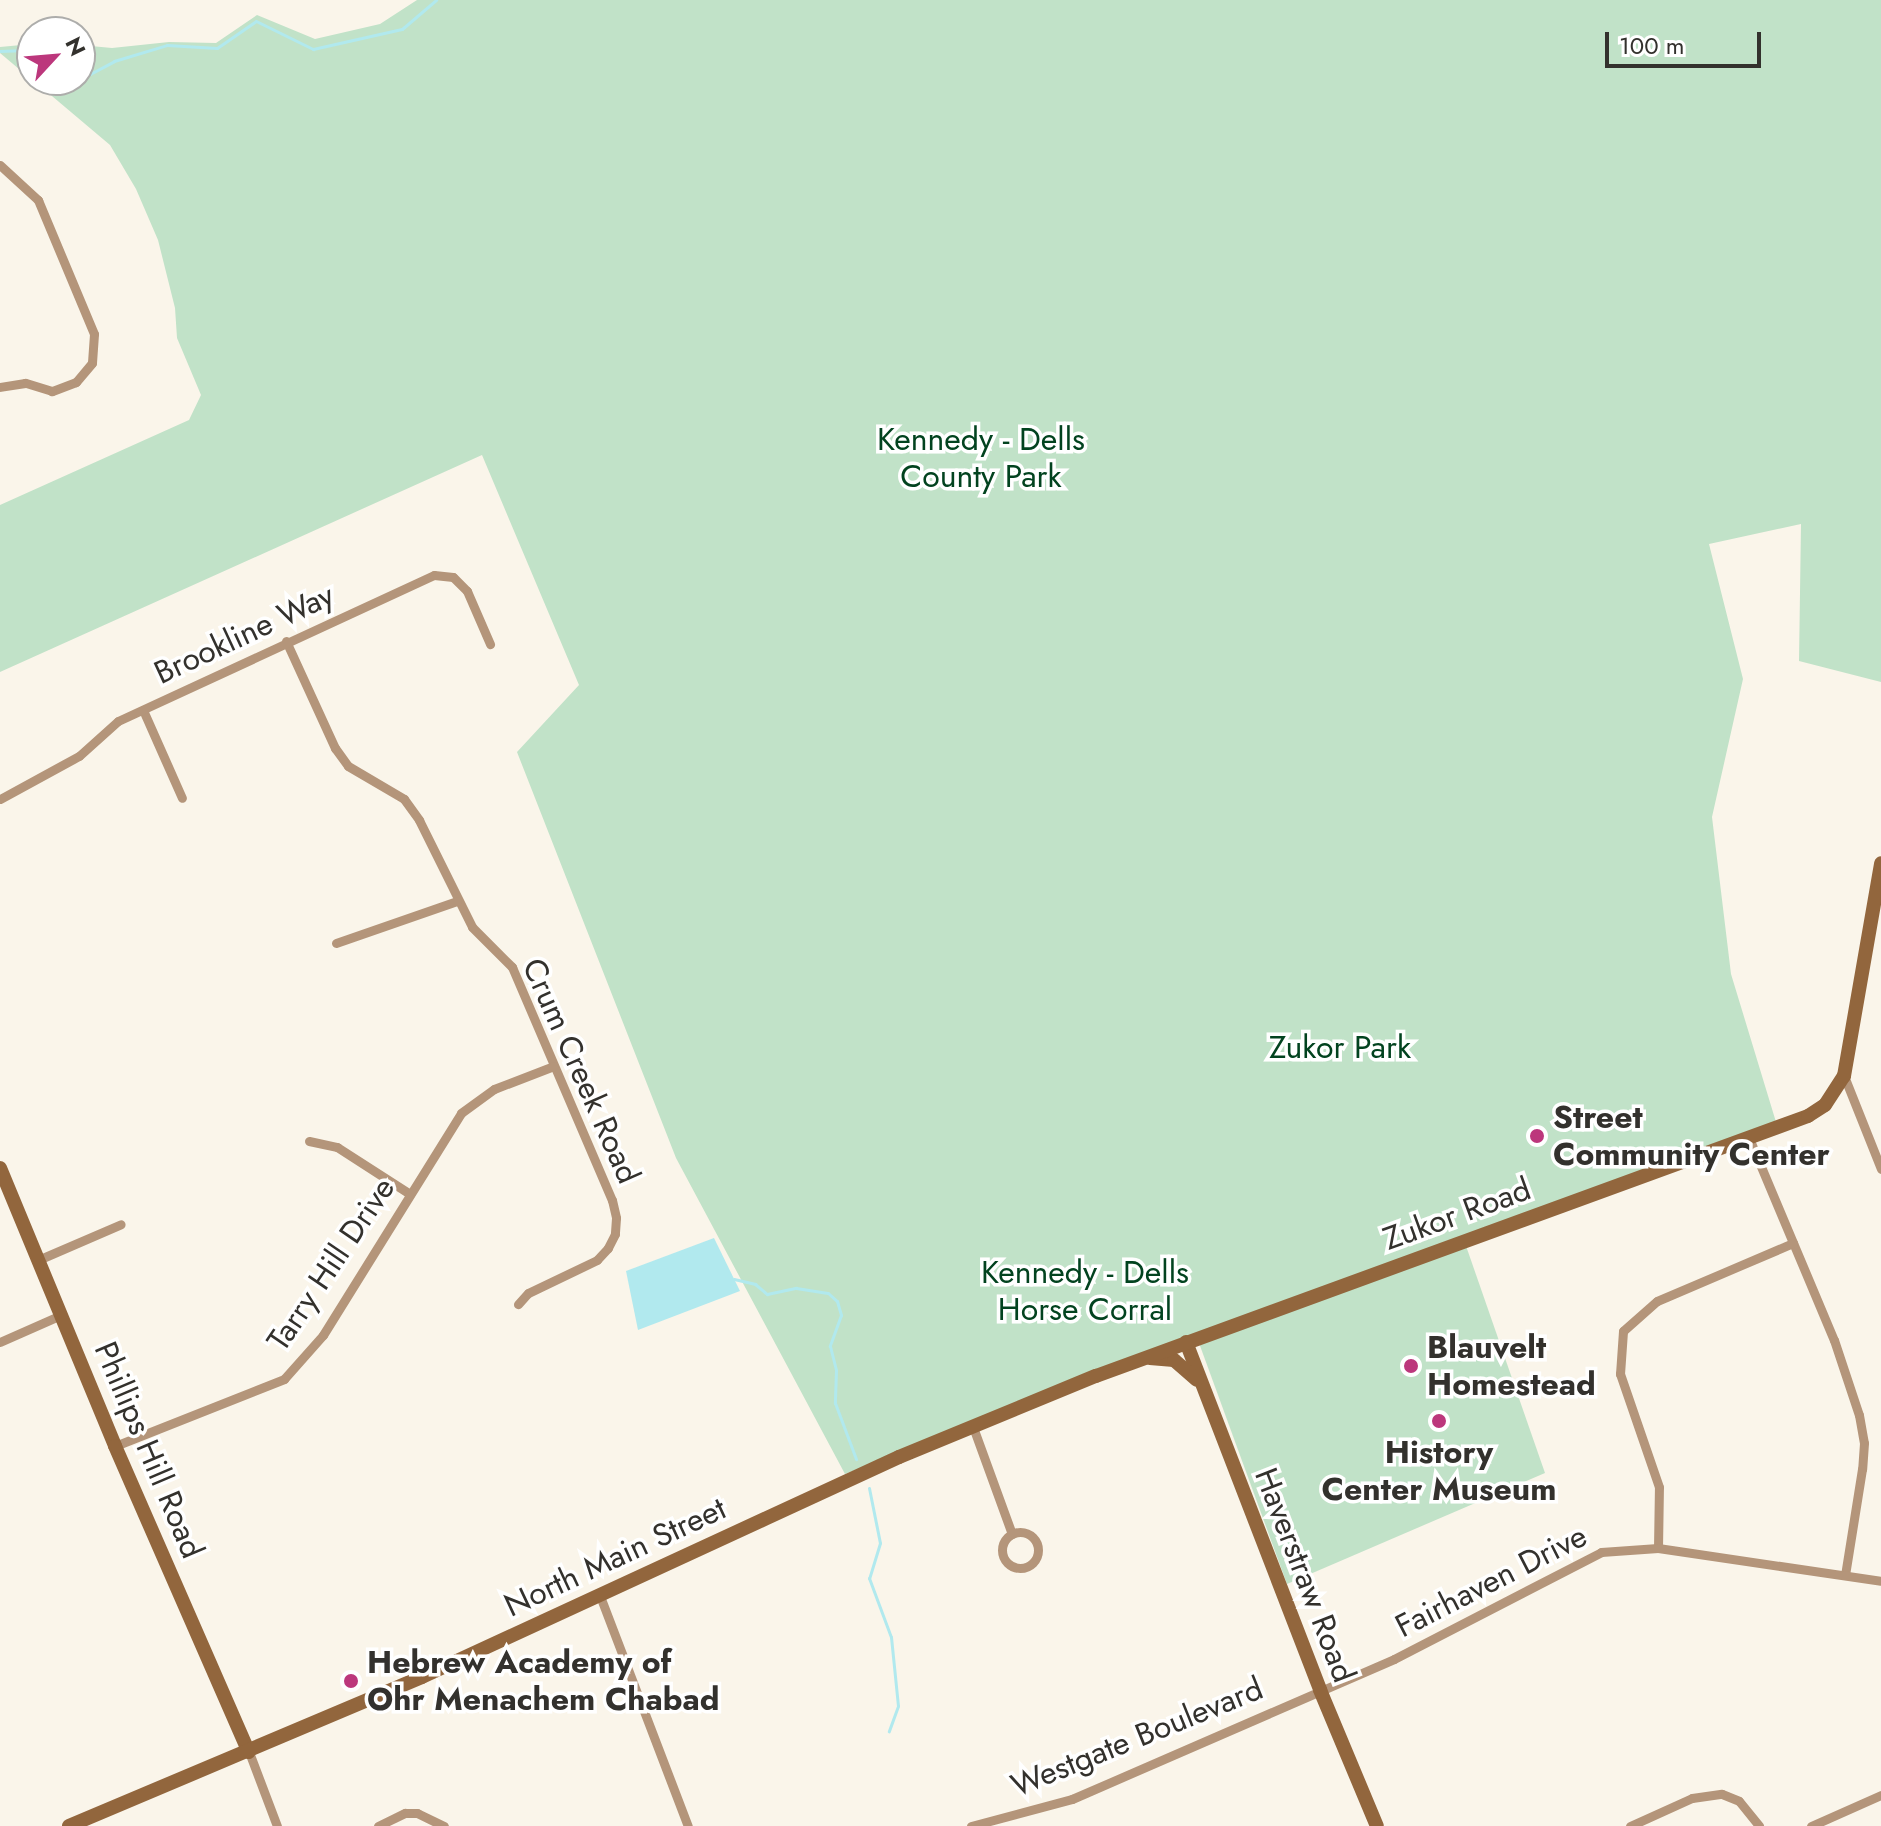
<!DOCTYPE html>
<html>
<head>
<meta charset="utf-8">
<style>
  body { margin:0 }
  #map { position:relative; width:1881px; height:1826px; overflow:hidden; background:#faf5ea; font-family:Jost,sans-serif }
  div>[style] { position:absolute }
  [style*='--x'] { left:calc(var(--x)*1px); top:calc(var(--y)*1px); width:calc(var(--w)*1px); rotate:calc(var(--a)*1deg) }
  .green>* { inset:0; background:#c1e2c8 }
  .water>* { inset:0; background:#b1e9ee }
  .stream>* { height:3px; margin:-1.5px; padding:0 1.5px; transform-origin:1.5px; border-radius:1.5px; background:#b1e9ee }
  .street>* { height:9px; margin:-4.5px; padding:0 4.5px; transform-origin:4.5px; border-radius:4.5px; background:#b4957a }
  .street>.ring { margin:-4.5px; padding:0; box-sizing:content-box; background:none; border:9px solid #b4957a; border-radius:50% }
  .secondary>* { height:14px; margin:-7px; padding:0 7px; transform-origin:7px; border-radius:7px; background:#92663d }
  .dots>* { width:22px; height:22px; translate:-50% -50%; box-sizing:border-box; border:4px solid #fff; border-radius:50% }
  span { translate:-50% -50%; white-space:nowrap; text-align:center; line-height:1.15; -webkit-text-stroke:7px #fff; paint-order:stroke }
  .park-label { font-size:32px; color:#02431f }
  .street-label { font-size:32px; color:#33312d }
  .poi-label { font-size:32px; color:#33312d; font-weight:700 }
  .left { translate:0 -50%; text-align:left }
  .north { position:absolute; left:16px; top:16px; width:80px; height:80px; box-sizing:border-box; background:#fff; border:2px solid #adadab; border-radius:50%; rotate:64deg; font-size:22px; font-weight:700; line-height:32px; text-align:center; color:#33312d }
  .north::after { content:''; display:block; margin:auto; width:28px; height:36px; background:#bc377c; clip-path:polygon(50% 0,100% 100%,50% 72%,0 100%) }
  .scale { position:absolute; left:1605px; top:32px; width:156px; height:36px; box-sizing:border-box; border:4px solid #33312d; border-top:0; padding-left:10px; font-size:24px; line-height:28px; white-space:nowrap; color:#33312d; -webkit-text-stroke:6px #fff; paint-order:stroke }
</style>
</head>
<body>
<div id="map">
  <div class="green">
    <div style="clip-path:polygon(417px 0,1881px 0,1881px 682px,1799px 661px,1801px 524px,1709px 544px,1743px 679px,1712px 817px,1731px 974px,1776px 1122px,1208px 1332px,845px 1474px,676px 1158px,517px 752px,579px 685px,482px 455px,0 672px,0 505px,189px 420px,201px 395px,177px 338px,175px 308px,158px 240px,136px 189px,110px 145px,33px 80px,80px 80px,80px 45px,112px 48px,169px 42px,216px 43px,257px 15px,315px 39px,380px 24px)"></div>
    <div style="clip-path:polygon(32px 44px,32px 80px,0 53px,0 47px)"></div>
    <div style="clip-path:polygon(1465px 1243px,1545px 1473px,1287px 1584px,1199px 1343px)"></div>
  </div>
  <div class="water">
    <div style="clip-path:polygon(714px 1238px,740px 1291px,638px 1330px,626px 1271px)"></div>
  </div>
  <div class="stream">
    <div style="--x:0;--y:51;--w:26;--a:-2"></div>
    <div style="--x:26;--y:50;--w:11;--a:56"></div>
    <div style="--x:80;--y:74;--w:10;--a:0"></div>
    <div style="--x:90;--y:74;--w:27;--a:-28"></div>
    <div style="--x:114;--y:61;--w:55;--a:-16.8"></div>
    <div style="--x:167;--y:45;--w:50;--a:3.4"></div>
    <div style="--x:217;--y:48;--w:47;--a:-34.7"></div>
    <div style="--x:256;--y:21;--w:64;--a:26.2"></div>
    <div style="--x:313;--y:49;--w:91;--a:-12.7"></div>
    <div style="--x:402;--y:29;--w:45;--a:-40.5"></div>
    <div style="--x:734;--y:1279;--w:22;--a:13"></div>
    <div style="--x:755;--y:1284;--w:16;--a:40"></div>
    <div style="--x:767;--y:1294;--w:30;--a:-12"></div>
    <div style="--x:796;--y:1288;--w:32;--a:9"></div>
    <div style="--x:828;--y:1293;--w:12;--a:42"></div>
    <div style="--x:837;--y:1301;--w:15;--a:74"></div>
    <div style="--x:841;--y:1315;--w:33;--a:110"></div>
    <div style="--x:830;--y:1346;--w:25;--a:76"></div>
    <div style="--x:836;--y:1370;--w:33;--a:92"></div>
    <div style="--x:835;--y:1403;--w:60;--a:69.4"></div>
    <div style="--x:869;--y:1488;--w:56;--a:78.7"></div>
    <div style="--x:880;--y:1543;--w:37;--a:107"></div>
    <div style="--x:869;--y:1578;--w:63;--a:69.6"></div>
    <div style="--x:891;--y:1637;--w:69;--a:84.2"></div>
    <div style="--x:898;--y:1706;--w:27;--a:110"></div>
  </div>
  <div class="street">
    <div style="--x:0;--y:165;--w:52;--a:42.6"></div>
    <div style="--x:38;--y:200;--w:145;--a:67.3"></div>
    <div style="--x:94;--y:334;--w:29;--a:94"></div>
    <div style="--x:92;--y:363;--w:25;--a:130"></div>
    <div style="--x:76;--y:382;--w:26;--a:159"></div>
    <div style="--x:52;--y:391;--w:28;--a:-163"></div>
    <div style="--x:25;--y:383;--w:25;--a:171"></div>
    <div style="--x:286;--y:641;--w:118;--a:65.4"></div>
    <div style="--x:335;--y:748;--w:22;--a:54"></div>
    <div style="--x:348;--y:766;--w:65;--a:30.5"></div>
    <div style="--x:404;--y:799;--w:26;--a:54"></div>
    <div style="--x:419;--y:820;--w:119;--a:63.6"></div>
    <div style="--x:472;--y:927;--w:57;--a:45"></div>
    <div style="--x:512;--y:967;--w:254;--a:66.8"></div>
    <div style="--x:612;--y:1200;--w:18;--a:77"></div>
    <div style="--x:616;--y:1218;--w:16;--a:94"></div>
    <div style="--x:615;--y:1234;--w:16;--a:117"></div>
    <div style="--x:608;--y:1248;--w:16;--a:133"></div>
    <div style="--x:597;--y:1260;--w:76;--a:154.4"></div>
    <div style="--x:528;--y:1293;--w:15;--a:132"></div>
    <div style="--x:143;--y:710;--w:96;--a:66.1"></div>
    <div style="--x:0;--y:799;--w:90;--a:-28.6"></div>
    <div style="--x:79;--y:756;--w:52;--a:-41.9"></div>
    <div style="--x:118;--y:721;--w:348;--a:-24.8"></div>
    <div style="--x:434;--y:575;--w:19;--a:6"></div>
    <div style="--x:453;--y:577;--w:20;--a:45"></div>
    <div style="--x:467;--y:591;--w:58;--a:66.5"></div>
    <div style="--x:336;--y:943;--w:128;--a:-19.1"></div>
    <div style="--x:1844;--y:1076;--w:100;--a:68.3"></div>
    <div style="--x:1749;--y:1138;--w:219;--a:67.2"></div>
    <div style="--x:1834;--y:1340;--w:79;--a:71.6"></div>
    <div style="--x:1859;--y:1415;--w:28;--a:80"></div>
    <div style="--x:1864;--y:1443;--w:26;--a:94"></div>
    <div style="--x:1862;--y:1469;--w:107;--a:99.1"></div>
    <div style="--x:309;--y:1141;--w:29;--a:12"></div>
    <div style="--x:337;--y:1147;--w:87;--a:32.8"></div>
    <div style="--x:38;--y:1260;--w:90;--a:-23.4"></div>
    <div style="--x:0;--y:1342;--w:67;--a:-23.9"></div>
    <div style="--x:973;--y:1427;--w:114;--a:70"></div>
    <div style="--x:115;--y:1446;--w:182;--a:-21.6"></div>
    <div style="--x:284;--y:1379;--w:59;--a:-48.4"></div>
    <div style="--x:323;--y:1335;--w:261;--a:-58.1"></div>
    <div style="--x:461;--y:1113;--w:41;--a:-36"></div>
    <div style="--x:494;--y:1089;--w:64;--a:-21"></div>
    <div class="ring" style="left:1002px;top:1532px;width:27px;height:27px"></div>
    <div style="--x:1658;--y:1548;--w:61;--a:-89.1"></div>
    <div style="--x:1659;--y:1487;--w:120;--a:-109"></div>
    <div style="--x:1620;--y:1374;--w:43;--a:-86"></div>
    <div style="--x:1623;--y:1331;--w:45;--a:-41.4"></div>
    <div style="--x:1657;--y:1301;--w:148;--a:-23.1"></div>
    <div style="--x:600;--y:1596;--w:246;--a:69.1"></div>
    <div style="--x:249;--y:1752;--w:79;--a:69.3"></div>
    <div style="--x:378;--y:1826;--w:30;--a:-26"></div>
    <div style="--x:405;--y:1813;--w:12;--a:0"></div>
    <div style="--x:417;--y:1813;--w:30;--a:26"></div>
    <div style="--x:971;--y:1826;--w:105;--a:-15"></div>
    <div style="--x:1072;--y:1799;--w:351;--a:-23.5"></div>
    <div style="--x:1394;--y:1659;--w:233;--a:-27.3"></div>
    <div style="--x:1601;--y:1552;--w:57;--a:-4"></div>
    <div style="--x:1658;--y:1548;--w:225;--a:8.4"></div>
    <div style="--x:1630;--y:1826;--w:68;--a:-24.3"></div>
    <div style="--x:1692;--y:1798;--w:30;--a:-8"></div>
    <div style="--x:1722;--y:1794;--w:18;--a:22"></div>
    <div style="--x:1739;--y:1801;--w:32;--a:51"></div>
    <div style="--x:1811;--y:1826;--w:77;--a:-23.9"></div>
  </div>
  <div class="secondary">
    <div style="--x:0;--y:1168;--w:301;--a:67.5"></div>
    <div style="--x:115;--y:1446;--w:334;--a:66.4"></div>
    <div style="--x:1186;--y:1342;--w:373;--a:68.9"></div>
    <div style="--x:1320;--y:1690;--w:147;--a:67.3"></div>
    <div style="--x:1150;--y:1358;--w:24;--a:5"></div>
    <div style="--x:1174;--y:1360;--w:30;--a:41"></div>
    <div style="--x:69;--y:1826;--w:383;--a:-22.9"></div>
    <div style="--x:422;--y:1677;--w:525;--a:-24.76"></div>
    <div style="--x:899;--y:1457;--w:213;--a:-22.4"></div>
    <div style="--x:1096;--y:1376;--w:758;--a:-20.06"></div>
    <div style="--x:1808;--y:1116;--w:20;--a:-33"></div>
    <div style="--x:1825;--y:1105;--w:35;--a:-57"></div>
    <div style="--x:1844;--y:1076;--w:216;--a:-80.1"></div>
  </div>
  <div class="dots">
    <div style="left:1537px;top:1136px;background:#bc377c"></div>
    <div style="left:1411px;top:1366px;background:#bc377c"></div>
    <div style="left:1439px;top:1421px;background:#bc377c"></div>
    <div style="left:351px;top:1681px;background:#bc377c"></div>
  </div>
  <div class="park-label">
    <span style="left:981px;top:458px">Kennedy - Dells<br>County Park</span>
    <span style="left:1340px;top:1047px">Zukor Park</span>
    <span style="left:1085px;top:1291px">Kennedy - Dells<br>Horse Corral</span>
  </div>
  <div class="street-label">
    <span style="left:244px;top:634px;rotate:-25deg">Brookline Way</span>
    <span style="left:581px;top:1071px;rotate:66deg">Crum Creek Road</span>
    <span style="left:1457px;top:1214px;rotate:-20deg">Zukor Road</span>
    <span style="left:331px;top:1264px;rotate:-56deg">Tarry Hill Drive</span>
    <span style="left:149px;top:1450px;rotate:67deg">Phillips Hill Road</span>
    <span style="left:615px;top:1557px;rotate:-25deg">North Main Street</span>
    <span style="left:1305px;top:1575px;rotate:69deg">Haverstraw Road</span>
    <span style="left:1491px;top:1581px;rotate:-27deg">Fairhaven Drive</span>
    <span style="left:1137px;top:1737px;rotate:-22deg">Westgate Boulevard</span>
  </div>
  <div class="poi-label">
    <span class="left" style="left:1553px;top:1136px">Street<br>Community Center</span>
    <span class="left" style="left:1427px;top:1366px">Blauvelt<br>Homestead</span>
    <span style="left:1439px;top:1471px">History<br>Center Museum</span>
    <span class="left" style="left:367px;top:1681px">Hebrew Academy of<br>Ohr Menachem Chabad</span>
  </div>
  <div class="north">N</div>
  <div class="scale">100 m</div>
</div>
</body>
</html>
